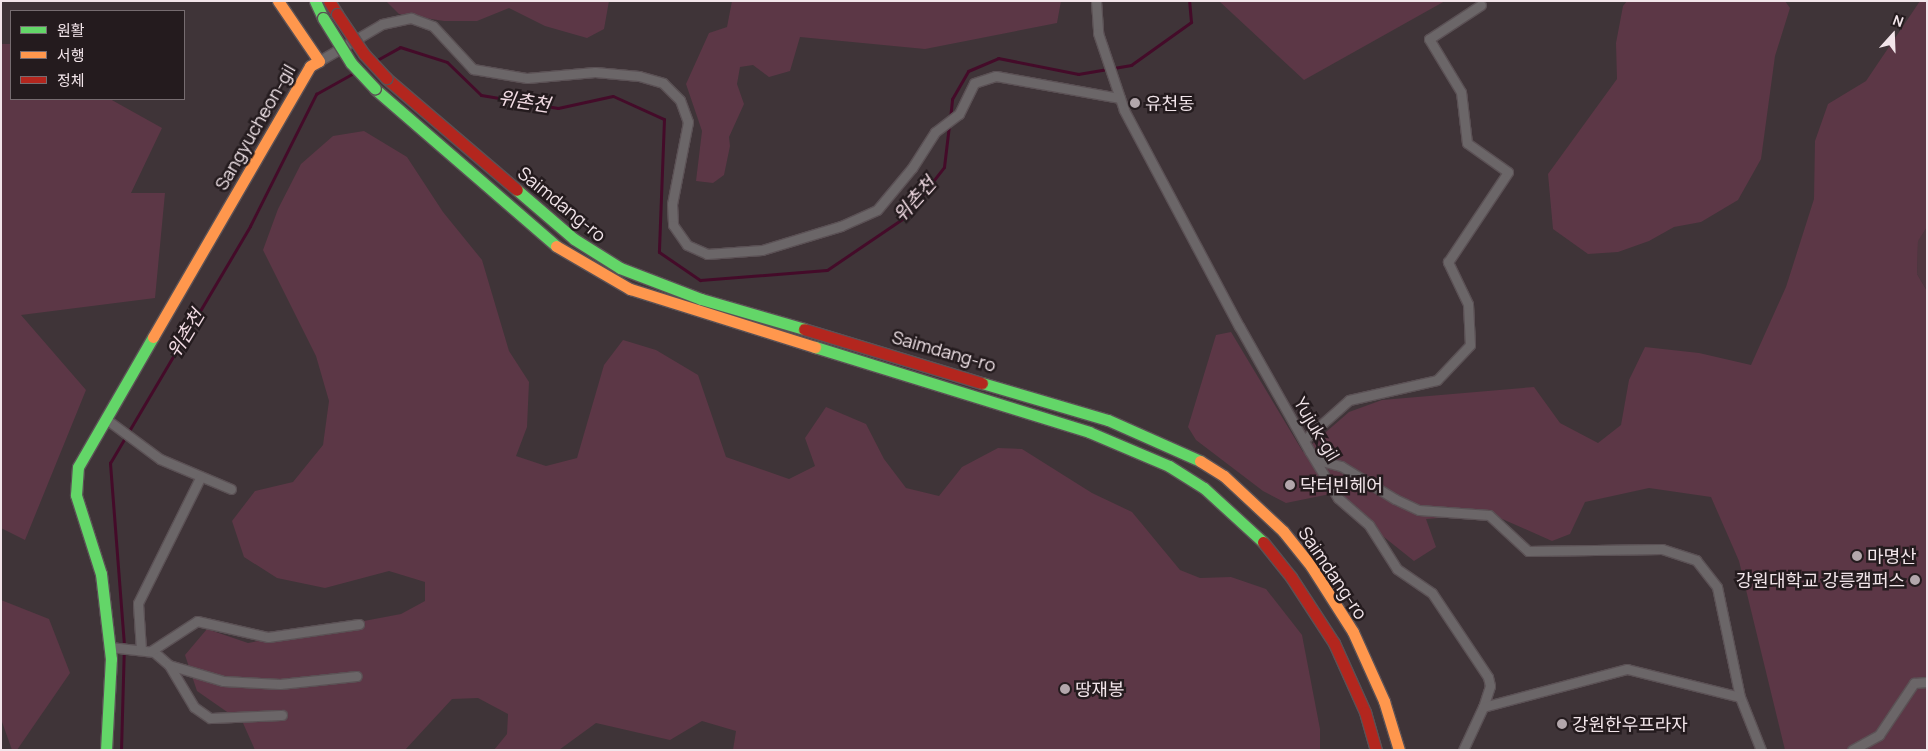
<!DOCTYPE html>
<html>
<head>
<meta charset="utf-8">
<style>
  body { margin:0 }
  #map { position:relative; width:1928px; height:751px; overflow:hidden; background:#3f3438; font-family:Manrope,"Noto Sans KR",sans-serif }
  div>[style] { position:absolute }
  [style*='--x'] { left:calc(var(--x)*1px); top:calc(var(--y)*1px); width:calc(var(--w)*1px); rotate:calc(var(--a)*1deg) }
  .built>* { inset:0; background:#4f3740 }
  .green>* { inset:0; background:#5c3746 }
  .stream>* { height:3px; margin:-1.5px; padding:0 1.5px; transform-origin:1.5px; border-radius:1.5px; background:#440b29 }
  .roads { filter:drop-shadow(1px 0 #5b5155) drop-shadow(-1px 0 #5b5155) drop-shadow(0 1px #5b5155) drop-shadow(0 -1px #5b5155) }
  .street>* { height:9px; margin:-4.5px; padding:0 4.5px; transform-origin:4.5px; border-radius:4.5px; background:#6b6668 }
  .fast>* { height:11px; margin:-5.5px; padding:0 5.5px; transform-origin:5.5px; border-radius:5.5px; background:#63d668 }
  .slow>* { height:11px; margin:-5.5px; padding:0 5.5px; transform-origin:5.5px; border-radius:5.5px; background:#ff974d }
  .jam>* { height:11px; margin:-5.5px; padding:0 5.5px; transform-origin:5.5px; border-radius:5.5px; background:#b3261e }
  .bridges { filter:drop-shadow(1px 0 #5b5155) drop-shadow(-1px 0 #5b5155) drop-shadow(0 1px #5b5155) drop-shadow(0 -1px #5b5155) }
  .fast-bridge>* { height:11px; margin:-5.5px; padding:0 5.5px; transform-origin:5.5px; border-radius:5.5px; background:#63d668 }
  .jam-bridge>* { height:11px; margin:-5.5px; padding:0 5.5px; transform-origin:5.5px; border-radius:5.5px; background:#b3261e }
  .dots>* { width:14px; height:14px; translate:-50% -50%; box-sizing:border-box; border:2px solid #241b1e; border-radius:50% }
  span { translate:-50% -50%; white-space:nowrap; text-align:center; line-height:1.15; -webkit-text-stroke:5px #241b1e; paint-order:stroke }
  .poi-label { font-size:18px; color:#f2e5ea }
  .left { translate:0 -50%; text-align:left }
  .right { translate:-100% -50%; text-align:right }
  .street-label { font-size:18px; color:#f2e5ea }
  .water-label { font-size:19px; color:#f2dce4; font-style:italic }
  .frame { position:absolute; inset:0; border:2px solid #f2e5ea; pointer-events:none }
  .legend { position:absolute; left:10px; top:10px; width:175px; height:90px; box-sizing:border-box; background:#241b1e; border:1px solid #766c70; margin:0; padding:6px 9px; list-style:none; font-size:15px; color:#f2e5ea }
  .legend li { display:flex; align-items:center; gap:10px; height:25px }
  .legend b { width:25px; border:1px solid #766c70 }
  .north { position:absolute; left:1868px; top:10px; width:50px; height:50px; -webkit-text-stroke:4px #241b1e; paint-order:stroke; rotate:20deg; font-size:14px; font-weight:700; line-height:20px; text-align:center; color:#f2e5ea }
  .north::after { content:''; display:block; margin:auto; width:18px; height:22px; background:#f2e5ea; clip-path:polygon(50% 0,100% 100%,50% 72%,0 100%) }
</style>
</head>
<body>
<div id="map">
  <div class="built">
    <div style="clip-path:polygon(1927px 227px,1927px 291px,1917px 274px,1918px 240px)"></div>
  </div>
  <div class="green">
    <div style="clip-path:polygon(386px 1px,609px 1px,604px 29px,587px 38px,545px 26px,509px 8px,477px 21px,444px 21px,399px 14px)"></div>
    <div style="clip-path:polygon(732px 1px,1061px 1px,1057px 23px,925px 49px,800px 37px,790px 71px,769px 77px,753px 65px,740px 67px,737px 84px,744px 104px,729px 137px,730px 146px,724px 175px,713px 183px,696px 181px,702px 131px,686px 84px,709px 33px,727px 27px)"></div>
    <div style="clip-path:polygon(1219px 1px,1445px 1px,1304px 80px)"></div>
    <div style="clip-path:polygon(1627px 1px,1785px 1px,1790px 8px,1775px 56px,1761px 159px,1738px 200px,1701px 222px,1674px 227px,1649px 241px,1618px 252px,1588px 254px,1553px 229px,1548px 174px,1617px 79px,1616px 43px,1623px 6px)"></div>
    <div style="clip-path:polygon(1920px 1px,1927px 1px,1927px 227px,1918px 241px,1917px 274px,1927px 291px,1927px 750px,1785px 750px,1739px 561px,1711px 497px,1649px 488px,1585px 502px,1570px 534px,1552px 541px,1491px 514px,1426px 519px,1436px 547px,1414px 561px,1330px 494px,1286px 503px,1263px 491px,1196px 440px,1188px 427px,1216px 335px,1231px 332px,1303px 452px,1349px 412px,1382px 400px,1534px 387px,1560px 423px,1598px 443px,1621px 425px,1629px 380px,1645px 347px,1699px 353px,1751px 365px,1786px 287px,1814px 199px,1815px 141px,1828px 104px,1866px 81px)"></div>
    <div style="clip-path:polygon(1px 44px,11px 44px,11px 99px,110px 99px,162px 128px,131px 193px,165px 193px,155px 298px,21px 315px,86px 390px,25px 540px,1px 528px)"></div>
    <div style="clip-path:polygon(364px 131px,407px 157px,443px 212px,482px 260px,509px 351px,529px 382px,527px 427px,516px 456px,546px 466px,577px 458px,604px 365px,623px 340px,656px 350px,698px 375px,726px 457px,789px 479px,815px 466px,805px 438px,826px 407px,866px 424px,884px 459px,906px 488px,939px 496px,962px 467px,998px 448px,1022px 449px,1092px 493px,1132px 512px,1180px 570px,1200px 578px,1231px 577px,1266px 589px,1302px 635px,1320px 729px,1320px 750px,733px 750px,736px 731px,702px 721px,670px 740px,596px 723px,559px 750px,494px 750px,507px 734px,508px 714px,478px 698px,452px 699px,405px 750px,255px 750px,243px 723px,197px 691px,185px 655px,207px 629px,248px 643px,401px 614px,425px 601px,425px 582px,389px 571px,325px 588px,277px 578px,244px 557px,232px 521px,255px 491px,293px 482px,323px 445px,329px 401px,316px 356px,263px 250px,278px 209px,301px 164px,333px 136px)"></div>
    <div style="clip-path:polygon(1px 600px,49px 619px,70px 673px,17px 750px,12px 750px,1px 719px)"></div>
  </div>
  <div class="stream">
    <div style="--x:377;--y:60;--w:26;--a:-29"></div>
    <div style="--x:400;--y:47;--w:49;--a:17.7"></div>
    <div style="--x:447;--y:62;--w:47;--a:44.1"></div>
    <div style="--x:481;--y:95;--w:78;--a:9.6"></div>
    <div style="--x:558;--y:108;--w:56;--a:-12.3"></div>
    <div style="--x:613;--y:96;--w:56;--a:24.3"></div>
    <div style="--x:664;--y:119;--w:133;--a:92.2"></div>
    <div style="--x:659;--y:252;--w:50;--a:34.3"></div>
    <div style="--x:700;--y:280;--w:127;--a:-4.5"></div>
    <div style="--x:827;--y:270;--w:94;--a:-34.2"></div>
    <div style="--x:905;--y:217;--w:63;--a:-52"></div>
    <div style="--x:944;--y:167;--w:42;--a:-83.2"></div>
    <div style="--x:950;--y:119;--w:20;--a:-84"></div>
    <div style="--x:952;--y:99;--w:32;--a:-60"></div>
    <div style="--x:968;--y:71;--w:33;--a:-23"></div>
    <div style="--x:998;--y:58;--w:82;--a:11.3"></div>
    <div style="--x:1078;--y:74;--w:54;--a:-9.6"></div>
    <div style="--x:1131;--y:65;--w:74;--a:-35.6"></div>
    <div style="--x:1191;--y:22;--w:21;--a:-95"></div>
    <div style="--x:121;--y:750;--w:105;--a:-88.4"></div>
    <div style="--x:124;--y:645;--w:183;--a:-94.4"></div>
    <div style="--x:110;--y:463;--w:275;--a:-59.4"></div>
    <div style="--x:250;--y:226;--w:148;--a:-63.4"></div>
    <div style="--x:316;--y:94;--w:41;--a:-29.1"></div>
  </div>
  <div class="roads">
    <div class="street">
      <div style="--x:1096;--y:1;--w:32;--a:86"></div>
      <div style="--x:1098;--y:33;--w:81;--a:71.3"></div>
      <div style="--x:1124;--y:110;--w:245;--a:62"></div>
      <div style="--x:1239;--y:326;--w:145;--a:60.6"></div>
      <div style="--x:1310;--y:452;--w:54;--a:58.7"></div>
      <div style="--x:1338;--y:498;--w:41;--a:41.1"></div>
      <div style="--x:1369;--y:525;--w:52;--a:57.5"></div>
      <div style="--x:1397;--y:569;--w:42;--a:34.4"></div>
      <div style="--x:1432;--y:593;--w:101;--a:56.3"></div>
      <div style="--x:1488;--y:677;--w:9;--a:77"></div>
      <div style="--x:1490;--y:686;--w:22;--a:108"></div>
      <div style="--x:1483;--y:707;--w:47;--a:114.9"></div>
      <div style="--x:319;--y:61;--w:73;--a:-30.4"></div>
      <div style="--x:382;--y:24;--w:30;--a:-12"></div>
      <div style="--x:411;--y:18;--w:23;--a:20"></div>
      <div style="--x:433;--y:26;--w:59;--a:47.1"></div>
      <div style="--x:473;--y:69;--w:55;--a:9.5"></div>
      <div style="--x:527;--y:78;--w:68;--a:-5"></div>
      <div style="--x:595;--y:72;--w:44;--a:5.2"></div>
      <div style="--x:639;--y:76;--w:25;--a:16"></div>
      <div style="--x:663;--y:83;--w:24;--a:45"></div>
      <div style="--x:680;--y:100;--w:23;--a:70"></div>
      <div style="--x:688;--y:122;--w:84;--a:101"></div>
      <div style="--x:672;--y:204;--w:21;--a:87"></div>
      <div style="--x:673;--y:225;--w:24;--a:55"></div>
      <div style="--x:687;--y:245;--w:22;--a:24"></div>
      <div style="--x:707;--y:254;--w:55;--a:-4.2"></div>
      <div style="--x:762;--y:250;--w:83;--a:-16.9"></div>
      <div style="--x:841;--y:226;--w:39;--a:-24"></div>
      <div style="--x:877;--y:210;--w:55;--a:-50.2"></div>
      <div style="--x:912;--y:168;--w:43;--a:-57.4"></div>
      <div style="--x:935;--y:132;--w:30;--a:-37"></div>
      <div style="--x:959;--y:114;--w:34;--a:-64"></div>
      <div style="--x:974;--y:83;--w:23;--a:-18"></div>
      <div style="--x:996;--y:76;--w:126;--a:10.1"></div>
      <div style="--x:106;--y:419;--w:67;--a:36.5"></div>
      <div style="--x:160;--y:459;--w:77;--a:22.9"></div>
      <div style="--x:1304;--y:440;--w:60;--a:-41.6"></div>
      <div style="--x:1349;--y:400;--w:90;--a:-12.8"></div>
      <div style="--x:1437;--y:380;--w:48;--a:-46.7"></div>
      <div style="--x:1470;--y:345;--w:41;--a:-92.8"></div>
      <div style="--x:1468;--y:304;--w:47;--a:-115.5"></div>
      <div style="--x:1448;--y:262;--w:108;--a:-56.3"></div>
      <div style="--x:1508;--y:172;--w:50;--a:-144.7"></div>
      <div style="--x:1467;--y:143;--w:51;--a:-96.7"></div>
      <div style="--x:1461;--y:92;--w:62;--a:-121.1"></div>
      <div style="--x:1429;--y:39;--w:62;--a:-33.2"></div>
      <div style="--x:1317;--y:460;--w:25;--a:14"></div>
      <div style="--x:1341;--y:466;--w:63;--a:31.4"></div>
      <div style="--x:1395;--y:499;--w:26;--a:25"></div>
      <div style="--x:1419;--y:510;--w:70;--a:4.1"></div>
      <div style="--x:1489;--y:515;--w:53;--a:42.7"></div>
      <div style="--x:1528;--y:551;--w:134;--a:-0.9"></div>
      <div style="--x:1662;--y:549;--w:36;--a:18"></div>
      <div style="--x:1696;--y:560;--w:34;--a:52"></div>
      <div style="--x:1717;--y:587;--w:112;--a:78.2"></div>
      <div style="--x:1740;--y:697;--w:57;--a:68.4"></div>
      <div style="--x:110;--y:647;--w:44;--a:6.5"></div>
      <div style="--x:154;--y:652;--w:20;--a:41"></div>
      <div style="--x:169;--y:665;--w:56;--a:16.5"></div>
      <div style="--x:223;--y:681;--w:57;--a:3"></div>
      <div style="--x:280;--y:684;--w:77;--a:-5.9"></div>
      <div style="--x:141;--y:650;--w:47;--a:-93.7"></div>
      <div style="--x:138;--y:603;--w:140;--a:-63.6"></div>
      <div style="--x:151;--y:651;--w:55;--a:-33.1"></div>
      <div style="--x:197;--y:621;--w:73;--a:12.7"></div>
      <div style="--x:268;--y:637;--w:92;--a:-8.1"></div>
      <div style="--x:169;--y:665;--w:49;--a:59.2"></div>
      <div style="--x:194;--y:707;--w:19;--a:35"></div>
      <div style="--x:210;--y:718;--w:72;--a:-2.4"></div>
      <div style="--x:1483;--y:707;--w:149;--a:-14.8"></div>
      <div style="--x:1627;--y:669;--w:116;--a:13.9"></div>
      <div style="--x:1852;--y:750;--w:31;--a:-29"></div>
      <div style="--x:1879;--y:735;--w:63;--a:-56.1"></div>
      <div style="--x:1914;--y:683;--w:13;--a:-4"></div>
    </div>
    <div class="fast">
      <div style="--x:315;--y:1;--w:19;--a:65"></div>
      <div style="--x:375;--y:89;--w:240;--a:40.9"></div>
      <div style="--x:517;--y:190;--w:75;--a:40.7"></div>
      <div style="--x:574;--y:239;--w:54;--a:32.2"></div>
      <div style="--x:620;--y:268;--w:87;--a:20.9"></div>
      <div style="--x:701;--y:299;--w:107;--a:16.2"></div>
      <div style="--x:815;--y:347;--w:287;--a:17.2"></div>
      <div style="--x:1089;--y:432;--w:87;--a:23"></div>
      <div style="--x:1169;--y:466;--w:41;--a:32.2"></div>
      <div style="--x:1204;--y:488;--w:80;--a:42.5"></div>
      <div style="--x:982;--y:383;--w:131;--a:16.4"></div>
      <div style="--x:1108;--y:420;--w:101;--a:24"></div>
      <div style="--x:106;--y:750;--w:91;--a:-86.9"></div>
      <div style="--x:111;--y:659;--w:86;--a:-96.7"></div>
      <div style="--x:101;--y:574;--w:83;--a:-107.6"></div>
      <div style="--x:76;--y:495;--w:28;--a:-86"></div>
      <div style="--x:78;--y:467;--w:150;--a:-60"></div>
    </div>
    <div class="slow">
      <div style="--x:556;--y:246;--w:86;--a:30.2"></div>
      <div style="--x:630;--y:289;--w:194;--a:17.4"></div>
      <div style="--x:153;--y:337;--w:313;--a:-59.9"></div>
      <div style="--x:310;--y:66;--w:10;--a:-29"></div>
      <div style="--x:319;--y:61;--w:73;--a:-124.3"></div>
      <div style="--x:1200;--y:461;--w:28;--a:32"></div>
      <div style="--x:1224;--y:476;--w:81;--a:43"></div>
      <div style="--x:1283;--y:531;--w:45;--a:51.3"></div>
      <div style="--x:1311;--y:566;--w:78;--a:57.5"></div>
      <div style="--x:1353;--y:632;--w:76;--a:65.8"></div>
      <div style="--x:1384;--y:701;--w:51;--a:73"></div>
    </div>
    <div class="jam">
      <div style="--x:329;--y:1;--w:15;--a:58"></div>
      <div style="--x:386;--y:78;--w:172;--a:40.5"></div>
      <div style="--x:804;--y:329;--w:186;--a:16.9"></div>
      <div style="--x:1263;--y:542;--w:45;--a:51.3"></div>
      <div style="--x:1291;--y:577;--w:79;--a:56.9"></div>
      <div style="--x:1334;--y:643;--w:76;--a:65.8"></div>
      <div style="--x:1365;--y:712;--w:40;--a:74"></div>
    </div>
  </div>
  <div class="bridges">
    <div class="fast-bridge">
      <div style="--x:323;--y:18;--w:53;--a:58.1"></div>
      <div style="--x:351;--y:63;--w:35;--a:47"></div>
    </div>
    <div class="jam-bridge">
      <div style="--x:337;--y:14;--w:48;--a:56"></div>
      <div style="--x:364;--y:54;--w:33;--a:47"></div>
    </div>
  </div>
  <div class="dots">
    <div style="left:1135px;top:103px;background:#b3a7ac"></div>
    <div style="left:1290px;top:485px;background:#b3a7ac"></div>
    <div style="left:1857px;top:556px;background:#b3a7ac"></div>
    <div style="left:1915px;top:580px;background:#b3a7ac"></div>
    <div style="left:1065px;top:689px;background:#b3a7ac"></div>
    <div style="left:1562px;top:724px;background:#b3a7ac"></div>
  </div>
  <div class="poi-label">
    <span class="left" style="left:1145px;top:103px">유천동</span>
    <span class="left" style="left:1300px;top:485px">닥터빈헤어</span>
    <span class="left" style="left:1867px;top:556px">마명산</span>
    <span class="right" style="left:1905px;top:580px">강원대학교 강릉캠퍼스</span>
    <span class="left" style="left:1075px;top:689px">땅재봉</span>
    <span class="left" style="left:1572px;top:724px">강원한우프라자</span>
  </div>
  <div class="street-label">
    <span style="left:255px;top:127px;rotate:-60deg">Sangyucheon-gil</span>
    <span style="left:562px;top:204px;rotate:39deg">Saimdang-ro</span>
    <span style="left:944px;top:351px;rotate:16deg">Saimdang-ro</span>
    <span style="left:1317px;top:429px;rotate:59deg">Yujuk-gil</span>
    <span style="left:1333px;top:573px;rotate:56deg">Saimdang-ro</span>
  </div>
  <div class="water-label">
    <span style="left:524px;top:102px;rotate:9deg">위촌천</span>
    <span style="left:915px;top:200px;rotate:-48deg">위촌천</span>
    <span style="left:186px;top:334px;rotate:-59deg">위촌천</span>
  </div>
  <div class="frame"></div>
  <ul class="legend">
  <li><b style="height:6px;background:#63d668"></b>원활</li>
  <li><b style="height:6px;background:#ff974d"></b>서행</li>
  <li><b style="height:6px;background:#b3261e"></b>정체</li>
  </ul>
  <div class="north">N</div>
</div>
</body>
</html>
